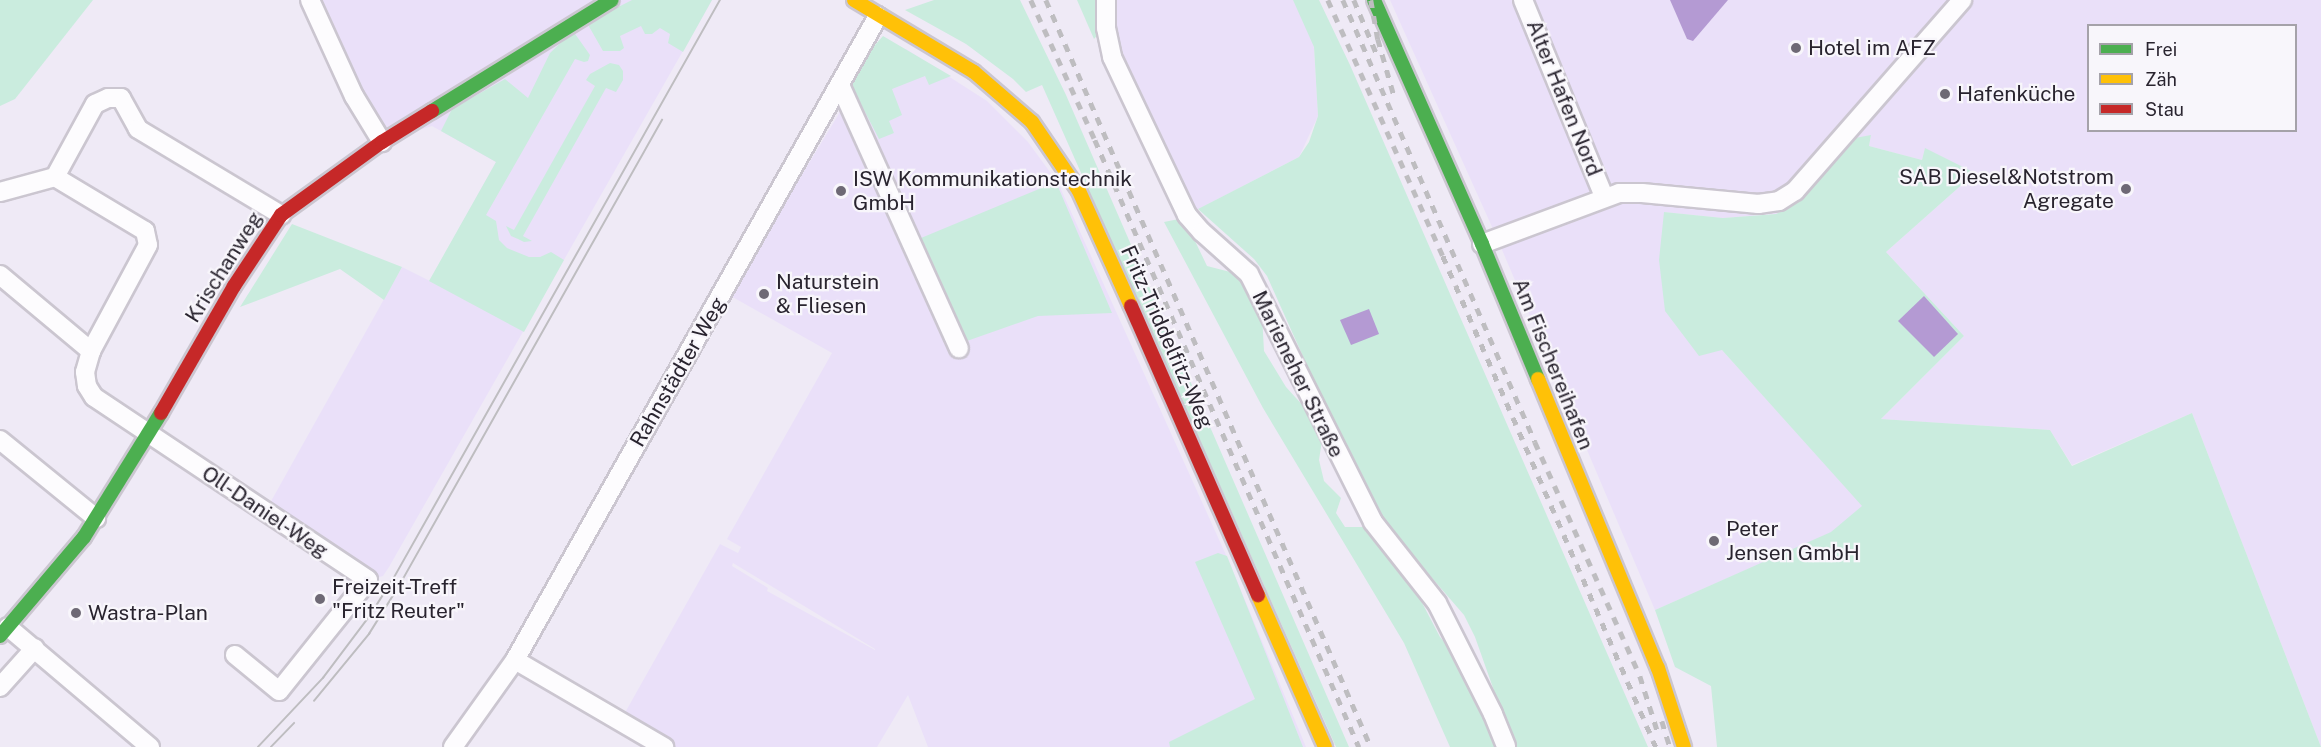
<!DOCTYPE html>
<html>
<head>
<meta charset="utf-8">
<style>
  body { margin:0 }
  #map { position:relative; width:2321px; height:747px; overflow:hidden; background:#efeaf6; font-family:"Public Sans",sans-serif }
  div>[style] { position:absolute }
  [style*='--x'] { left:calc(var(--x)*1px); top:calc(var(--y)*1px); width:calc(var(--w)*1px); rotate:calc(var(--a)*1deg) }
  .built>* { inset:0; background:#eae0f9 }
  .green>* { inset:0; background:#caecde }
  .water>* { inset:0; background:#b49ad3 }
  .roads { filter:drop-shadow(2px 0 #cbc6d0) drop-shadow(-2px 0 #cbc6d0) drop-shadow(0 2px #cbc6d0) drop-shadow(0 -2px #cbc6d0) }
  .street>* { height:18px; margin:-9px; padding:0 9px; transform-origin:9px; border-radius:9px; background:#fdfcfe }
  .fast>* { height:14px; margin:-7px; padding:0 7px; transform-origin:7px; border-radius:7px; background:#4caf50 }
  .slow>* { height:14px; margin:-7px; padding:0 7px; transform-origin:7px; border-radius:7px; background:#ffc107 }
  .jam>* { height:14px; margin:-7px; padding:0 7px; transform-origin:7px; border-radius:7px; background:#c62828 }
  .tram>* { height:1.5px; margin:-0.75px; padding:0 0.75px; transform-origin:0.75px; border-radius:0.75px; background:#bebdc0 }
  .rail>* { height:4.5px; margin-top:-2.25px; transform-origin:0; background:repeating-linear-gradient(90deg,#bebdc0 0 8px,transparent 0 16px) }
  .dots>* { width:16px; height:16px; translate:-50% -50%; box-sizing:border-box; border:3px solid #f8f6fb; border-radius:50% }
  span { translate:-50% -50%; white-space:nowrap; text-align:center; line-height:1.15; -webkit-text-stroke:4.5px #f8f6fb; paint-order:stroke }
  .poi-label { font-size:21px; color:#29242f }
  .left { translate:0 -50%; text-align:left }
  .right { translate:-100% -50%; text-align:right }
  .street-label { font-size:21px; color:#29242f }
  .legend { position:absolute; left:2087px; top:24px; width:210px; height:108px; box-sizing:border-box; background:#f8f6fb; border:2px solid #a5a2a9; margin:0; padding:8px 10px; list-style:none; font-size:18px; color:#29242f }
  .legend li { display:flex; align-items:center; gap:12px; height:30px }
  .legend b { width:30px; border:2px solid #a5a2a9 }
</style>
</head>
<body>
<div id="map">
  <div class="built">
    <div style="clip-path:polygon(310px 0,712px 0,389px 567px,383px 576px,368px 580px,265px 512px,402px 267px,430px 281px,496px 162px,432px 126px,382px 142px)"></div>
    <div style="clip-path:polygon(1106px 0,1311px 0,1318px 116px,1299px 157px,1187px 215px,1112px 57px)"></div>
    <div style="clip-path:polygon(evenodd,1390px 0,1670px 0,1687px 39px,1693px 41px,1728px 0,2321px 0,2321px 747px,2192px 413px,2072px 465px,2050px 430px,1881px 419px,1964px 336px,1886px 252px,1975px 173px,1925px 149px,1922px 160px,1869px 146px,1871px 135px,1797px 203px,1776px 214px,1723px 218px,1664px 212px,1722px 350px,1863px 506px,1832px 532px,1655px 610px,1497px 238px,1390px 0,2088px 26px,2296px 26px,2296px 130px,2088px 130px,2088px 26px)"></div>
    <div style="clip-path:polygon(evenodd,906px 49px,987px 101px,1028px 142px,1058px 183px,1230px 564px,1306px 747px,928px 747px,908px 695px,877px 747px,673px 747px,622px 718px,720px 544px,738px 553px,741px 547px,727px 539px,832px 353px,729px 295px,854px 89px,906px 49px,733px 563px,875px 649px,875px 650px,767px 591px,768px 588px,732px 566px,733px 563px)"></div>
  </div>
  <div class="green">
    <div style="clip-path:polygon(0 0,93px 0,15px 99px,0 106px)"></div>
    <div style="clip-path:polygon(632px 0,712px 0,683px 52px,668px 43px,670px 34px,660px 28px,652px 34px,645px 34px,641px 26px,620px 36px,624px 48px,620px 51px,603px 51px,587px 23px)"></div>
    <div style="clip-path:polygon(934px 0,1020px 0,1066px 95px,1349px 747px,1336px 747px,1042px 85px,1026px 92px,1013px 79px,966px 44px,905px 10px)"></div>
    <div style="clip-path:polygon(1077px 0,1100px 0,1100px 32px,1094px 39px)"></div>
    <div style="clip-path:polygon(1293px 0,1319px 0,1350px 65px,1648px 747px,1514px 747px,1475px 637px,1464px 615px,1381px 519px,1353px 468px,1267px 276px,1254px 259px,1198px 209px,1299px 157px,1309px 142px,1318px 116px,1314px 47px)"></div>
    <div style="clip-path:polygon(573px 31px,590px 55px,588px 61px,584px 62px,575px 59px,486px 215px,496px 221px,499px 240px,507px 248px,529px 257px,540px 257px,551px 252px,564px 260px,524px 332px,429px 281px,496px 162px,441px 131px,452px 109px,505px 79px,528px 98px,550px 53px)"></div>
    <div style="clip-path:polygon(883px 36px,951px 76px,929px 85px,925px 76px,892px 89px,902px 115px,889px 121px,894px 133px,879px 139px,851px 85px,866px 55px)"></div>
    <div style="clip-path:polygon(610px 63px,619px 65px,623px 71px,623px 80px,616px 92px,606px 88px,523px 236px,532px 241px,524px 242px,518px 239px,511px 236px,506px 226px,514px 230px,595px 86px,586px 80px,590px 74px)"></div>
    <div style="clip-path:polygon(1871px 135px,1869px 146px,1922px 160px,1925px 148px,1975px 173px,1886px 252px,1964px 336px,1881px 419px,2050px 430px,2072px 466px,2192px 413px,2321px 747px,1717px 747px,1711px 686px,1675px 667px,1655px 610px,1831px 532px,1862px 506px,1722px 350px,1699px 356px,1665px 311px,1659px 260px,1664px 212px,1723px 218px,1776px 214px,1797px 203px,1855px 138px)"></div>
    <div style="clip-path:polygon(1056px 182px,1112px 313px,1038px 316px,964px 342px,921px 238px)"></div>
    <div style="clip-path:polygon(1184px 218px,1207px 266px,1238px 274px,1262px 315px,1264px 351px,1286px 387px,1316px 420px,1323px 434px,1319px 460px,1324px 481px,1341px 498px,1336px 513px,1345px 527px,1366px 527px,1418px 595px,1440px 637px,1458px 658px,1499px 747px,1450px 747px,1404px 643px,1263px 408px,1164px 222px)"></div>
    <div style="clip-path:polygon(292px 224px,402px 267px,384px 300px,340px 269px,240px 307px)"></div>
    <div style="clip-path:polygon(1218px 553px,1227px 556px,1303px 747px,1170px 747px,1169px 742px,1255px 699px,1195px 562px)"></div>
  </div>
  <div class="water">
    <div style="clip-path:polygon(1670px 0,1728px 0,1693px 41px,1687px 39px)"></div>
    <div style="clip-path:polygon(1924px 296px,1958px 334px,1934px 357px,1898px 321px)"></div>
    <div style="clip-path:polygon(1369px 309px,1379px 334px,1351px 345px,1340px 320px)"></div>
  </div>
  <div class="roads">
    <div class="street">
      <div style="--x:310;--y:0;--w:106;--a:65.4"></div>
      <div style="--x:354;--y:96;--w:54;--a:58.7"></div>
      <div style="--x:1106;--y:0;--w:28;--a:90"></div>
      <div style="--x:1106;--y:28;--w:30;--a:78"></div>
      <div style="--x:1112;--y:57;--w:175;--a:64.6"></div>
      <div style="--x:1187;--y:215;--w:23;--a:49"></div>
      <div style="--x:1202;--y:232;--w:63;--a:41.8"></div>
      <div style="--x:1249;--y:274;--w:277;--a:63.4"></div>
      <div style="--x:1373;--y:522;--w:103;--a:51.7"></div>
      <div style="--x:1437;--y:603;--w:124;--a:63.2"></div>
      <div style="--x:1493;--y:714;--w:35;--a:68"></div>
      <div style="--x:1523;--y:0;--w:213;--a:67.6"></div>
      <div style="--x:840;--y:85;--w:289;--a:65.7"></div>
      <div style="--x:55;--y:177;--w:105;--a:31"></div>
      <div style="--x:145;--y:231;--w:14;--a:78"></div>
      <div style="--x:148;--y:245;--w:120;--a:118.3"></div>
      <div style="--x:0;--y:192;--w:57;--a:-15.3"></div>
      <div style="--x:55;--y:177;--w:83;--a:-61.3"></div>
      <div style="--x:95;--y:104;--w:14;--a:-25"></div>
      <div style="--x:108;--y:98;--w:13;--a:0"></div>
      <div style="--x:121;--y:98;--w:35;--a:61"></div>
      <div style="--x:138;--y:129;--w:167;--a:31"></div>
      <div style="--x:1482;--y:244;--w:146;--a:-20.4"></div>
      <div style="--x:1619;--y:193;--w:23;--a:0"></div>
      <div style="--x:1642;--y:193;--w:117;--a:5.4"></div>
      <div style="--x:1758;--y:204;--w:21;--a:-8"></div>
      <div style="--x:1779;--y:201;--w:19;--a:-32"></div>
      <div style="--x:1795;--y:191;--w:254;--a:-48.8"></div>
      <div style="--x:0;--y:275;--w:119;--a:39.9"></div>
      <div style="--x:91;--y:351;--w:22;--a:106"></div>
      <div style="--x:85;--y:372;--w:14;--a:82"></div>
      <div style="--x:87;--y:386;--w:13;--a:58"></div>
      <div style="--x:94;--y:397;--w:329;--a:33.7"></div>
      <div style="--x:368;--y:580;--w:142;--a:128.7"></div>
      <div style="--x:279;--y:691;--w:57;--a:-140.7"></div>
      <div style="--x:0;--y:440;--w:124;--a:39.1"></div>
      <div style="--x:8;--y:627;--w:186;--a:40.2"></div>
      <div style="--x:515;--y:660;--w:173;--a:30.3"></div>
      <div style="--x:0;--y:687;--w:52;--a:-48.1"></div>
      <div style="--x:453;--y:747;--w:107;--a:-54.5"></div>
      <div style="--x:515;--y:660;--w:739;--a:-60.59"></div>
    </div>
    <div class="fast">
      <div style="--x:1374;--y:0;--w:267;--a:66.1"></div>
      <div style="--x:1482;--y:244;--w:146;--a:67.5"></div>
      <div style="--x:432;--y:111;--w:211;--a:-31.7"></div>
      <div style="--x:0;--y:636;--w:130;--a:-49.7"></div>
      <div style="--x:84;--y:537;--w:146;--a:-58.2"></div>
    </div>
    <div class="slow">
      <div style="--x:854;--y:0;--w:140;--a:31"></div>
      <div style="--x:974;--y:72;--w:77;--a:40.8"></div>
      <div style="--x:1032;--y:122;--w:83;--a:55.7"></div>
      <div style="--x:1079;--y:191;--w:126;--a:65.7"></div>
      <div style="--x:1538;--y:379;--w:313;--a:67.5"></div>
      <div style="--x:1658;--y:668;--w:83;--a:71.8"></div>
      <div style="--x:1258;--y:595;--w:166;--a:66.2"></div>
    </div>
    <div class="jam">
      <div style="--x:1131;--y:306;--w:316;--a:66.3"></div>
      <div style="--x:161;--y:413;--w:146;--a:-60.1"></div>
      <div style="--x:234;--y:286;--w:85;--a:-56.5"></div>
      <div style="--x:281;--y:215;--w:125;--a:-35.9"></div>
      <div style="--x:382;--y:142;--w:59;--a:-31.8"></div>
    </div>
  </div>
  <div class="tram">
    <div style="--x:314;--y:701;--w:87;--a:-50.6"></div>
    <div style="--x:369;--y:634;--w:57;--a:-58"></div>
    <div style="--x:399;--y:586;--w:535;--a:-60.56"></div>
    <div style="--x:258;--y:747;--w:95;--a:-46.7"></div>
    <div style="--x:323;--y:678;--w:80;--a:-53.1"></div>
    <div style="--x:371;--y:614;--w:39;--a:-58"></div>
    <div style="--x:392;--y:581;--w:667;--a:-60.55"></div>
    <div style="--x:271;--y:747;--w:33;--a:-46"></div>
  </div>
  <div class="rail">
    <div style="--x:1031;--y:0;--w:154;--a:65.4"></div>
    <div style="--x:1095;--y:140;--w:662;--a:66.49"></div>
    <div style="--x:1046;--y:0;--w:815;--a:66.49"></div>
    <div style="--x:1328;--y:0;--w:281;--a:65.8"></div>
    <div style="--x:1443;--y:256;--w:535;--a:66.55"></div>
    <div style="--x:1343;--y:0;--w:482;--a:66.5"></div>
    <div style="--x:1535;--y:442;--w:256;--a:65.8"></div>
    <div style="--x:1640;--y:676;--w:63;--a:72.4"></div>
    <div style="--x:1354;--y:0;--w:62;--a:67.2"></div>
    <div style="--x:1371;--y:0;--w:40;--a:80"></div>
    <div style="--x:1378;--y:39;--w:62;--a:74.2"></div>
    <div style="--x:1662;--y:721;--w:27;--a:73"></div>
  </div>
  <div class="dots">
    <div style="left:1796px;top:48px;background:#6e6975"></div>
    <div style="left:1945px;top:94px;background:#6e6975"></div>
    <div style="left:2126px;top:189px;background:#6e6975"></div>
    <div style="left:841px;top:191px;background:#6e6975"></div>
    <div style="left:764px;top:294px;background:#6e6975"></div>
    <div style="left:1714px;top:541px;background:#6e6975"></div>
    <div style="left:320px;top:599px;background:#6e6975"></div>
    <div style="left:76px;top:613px;background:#6e6975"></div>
  </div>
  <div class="poi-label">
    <span class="left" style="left:1808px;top:48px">Hotel im AFZ</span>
    <span class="left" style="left:1957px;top:94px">Hafenküche</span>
    <span class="right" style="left:2114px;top:189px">SAB Diesel&amp;Notstrom<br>Agregate</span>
    <span class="left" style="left:853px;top:191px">ISW Kommunikationstechnik<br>GmbH</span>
    <span class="left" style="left:776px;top:294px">Naturstein<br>&amp; Fliesen</span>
    <span class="left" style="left:1726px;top:541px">Peter<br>Jensen GmbH</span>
    <span class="left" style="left:332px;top:599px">Freizeit-Treff<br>"Fritz Reuter"</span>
    <span class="left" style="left:88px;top:613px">Wastra-Plan</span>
  </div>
  <div class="street-label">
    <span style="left:1564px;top:98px;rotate:68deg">Alter Hafen Nord</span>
    <span style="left:224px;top:267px;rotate:-58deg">Krischanweg</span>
    <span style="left:1167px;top:337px;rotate:66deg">Fritz-Triddelfitz-Weg</span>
    <span style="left:1553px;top:364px;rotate:68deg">Am Fischereihafen</span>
    <span style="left:678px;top:372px;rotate:-60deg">Rahnstädter Weg</span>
    <span style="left:1298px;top:374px;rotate:64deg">Marieneher Straße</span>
    <span style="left:265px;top:512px;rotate:34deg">Oll-Daniel-Weg</span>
  </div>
  <ul class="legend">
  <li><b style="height:8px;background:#4caf50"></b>Frei</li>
  <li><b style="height:8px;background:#ffc107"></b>Zäh</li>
  <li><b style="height:8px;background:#c62828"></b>Stau</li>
  </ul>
</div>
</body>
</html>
